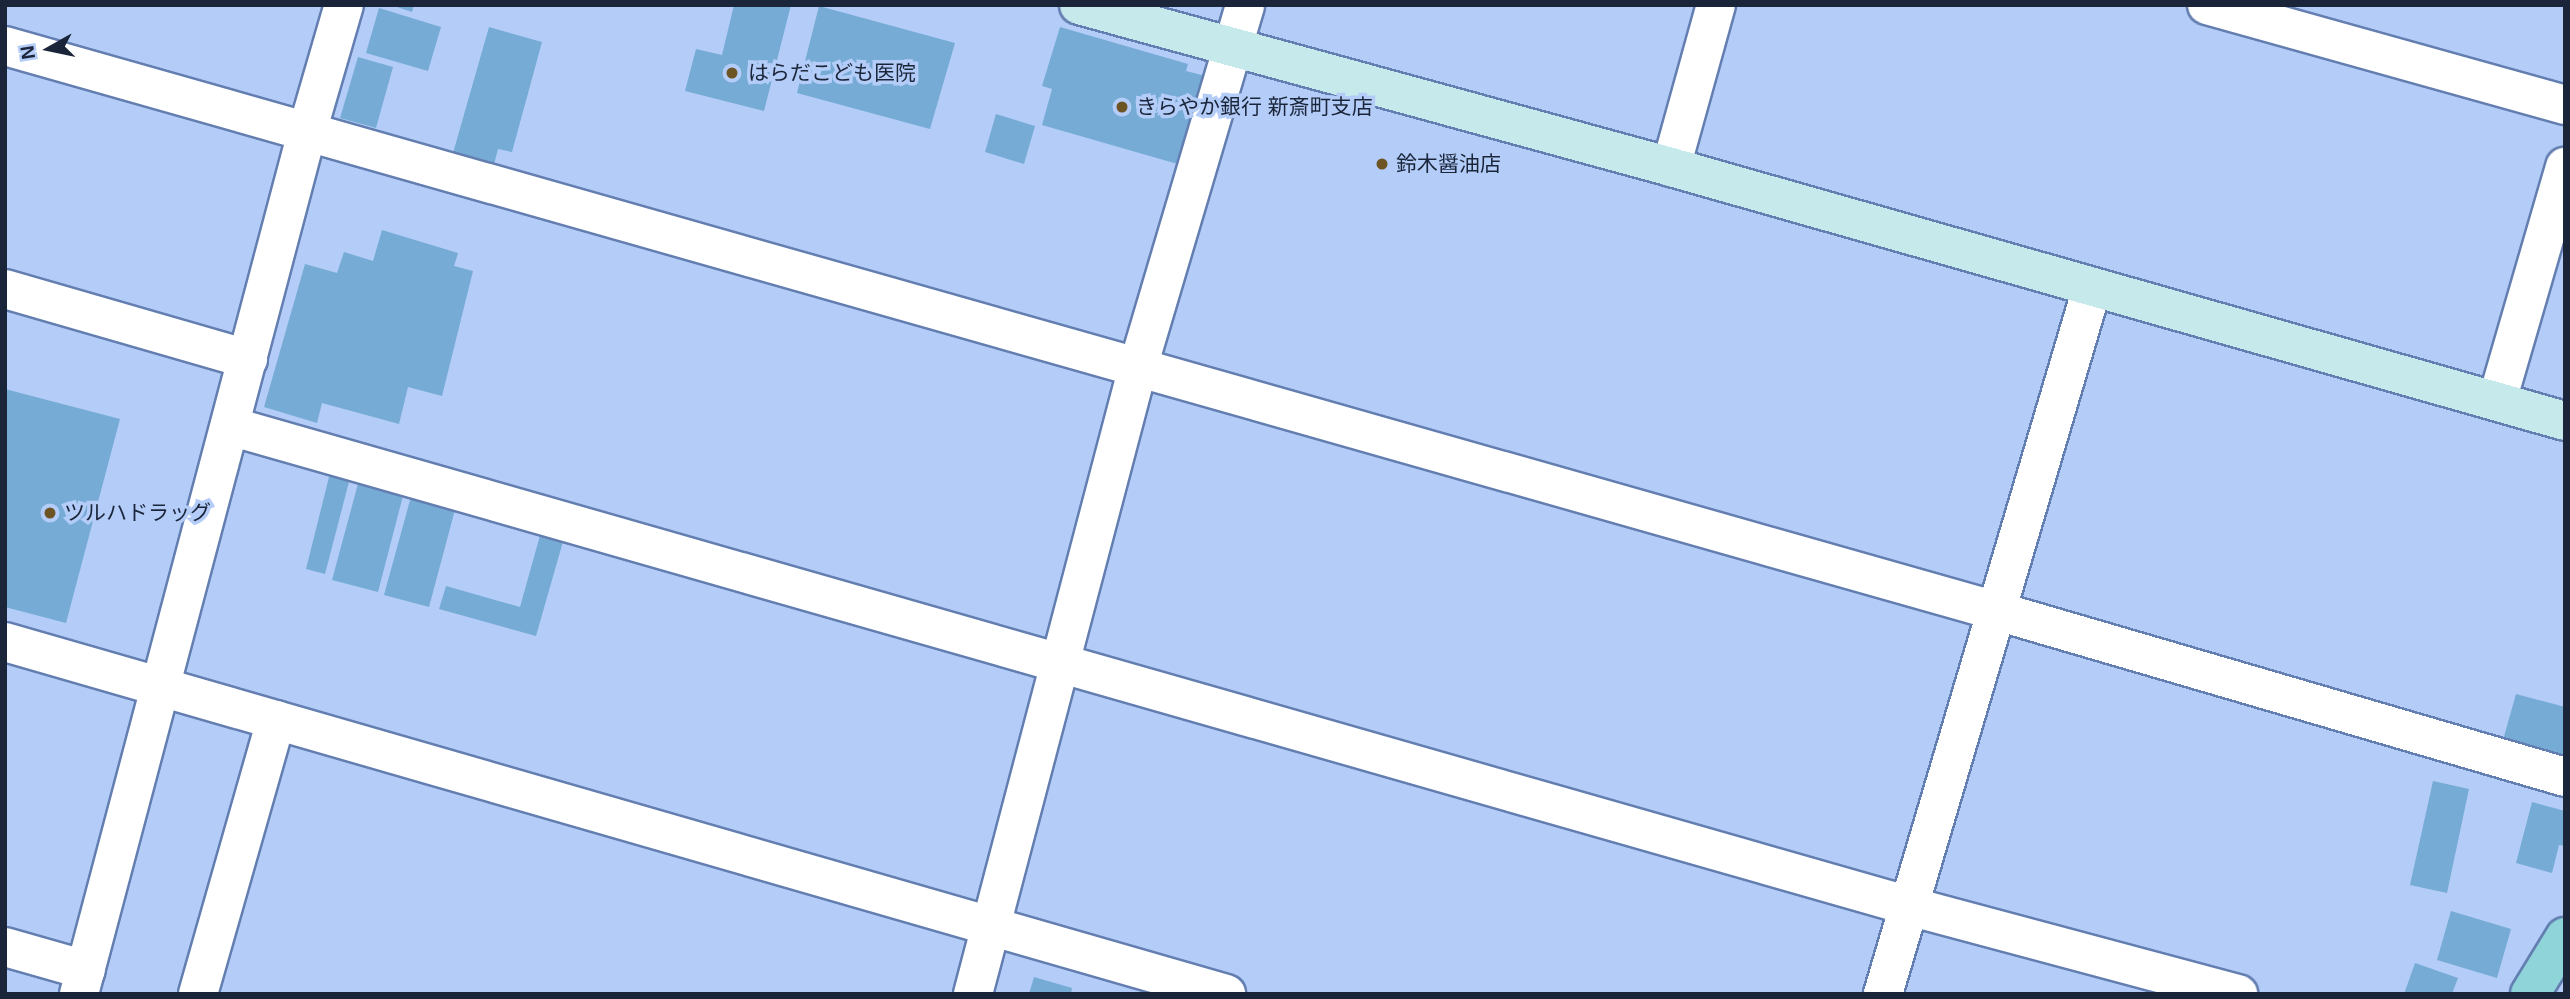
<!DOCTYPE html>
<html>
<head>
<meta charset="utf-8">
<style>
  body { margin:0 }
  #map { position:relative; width:2570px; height:999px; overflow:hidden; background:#b4cdf8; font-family:Arial,"Noto Sans JP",sans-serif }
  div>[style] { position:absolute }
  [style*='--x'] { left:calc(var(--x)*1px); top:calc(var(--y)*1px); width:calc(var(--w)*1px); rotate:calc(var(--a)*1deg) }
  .building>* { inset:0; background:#75abd4 }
  .roads { filter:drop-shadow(2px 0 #637eb0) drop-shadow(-2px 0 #637eb0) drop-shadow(0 2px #637eb0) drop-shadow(0 -2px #637eb0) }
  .street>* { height:38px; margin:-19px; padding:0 19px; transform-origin:19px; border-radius:19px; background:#fff }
  .secondary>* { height:38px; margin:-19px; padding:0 19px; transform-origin:19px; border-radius:19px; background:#c6eaec }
  .primary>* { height:38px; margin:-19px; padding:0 19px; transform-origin:19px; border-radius:19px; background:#8ed4d9 }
  .dots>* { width:19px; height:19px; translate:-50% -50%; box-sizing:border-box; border:4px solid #b4cdf8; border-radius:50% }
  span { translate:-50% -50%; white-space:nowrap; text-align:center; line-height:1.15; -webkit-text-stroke:7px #b4cdf8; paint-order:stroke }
  .poi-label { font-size:21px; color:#1a253a }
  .left { translate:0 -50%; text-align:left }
  .frame { position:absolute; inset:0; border:7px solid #1a253a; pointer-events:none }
  .north { position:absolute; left:14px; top:14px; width:70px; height:70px; -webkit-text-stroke:5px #b4cdf8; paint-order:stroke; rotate:261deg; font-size:19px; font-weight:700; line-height:28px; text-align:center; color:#1a253a }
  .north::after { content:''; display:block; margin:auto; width:24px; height:32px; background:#1a253a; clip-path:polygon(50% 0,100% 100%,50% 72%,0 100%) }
</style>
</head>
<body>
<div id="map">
  <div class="building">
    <div style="clip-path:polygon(391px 5px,414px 5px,412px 12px)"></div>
    <div style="clip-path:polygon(734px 5px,791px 5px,764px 111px,685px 91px,696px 49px,722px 55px)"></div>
    <div style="clip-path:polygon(819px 6px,955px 43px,930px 129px,797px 93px)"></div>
    <div style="clip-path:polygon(379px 8px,441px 27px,428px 71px,366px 53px)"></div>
    <div style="clip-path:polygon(489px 27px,542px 42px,512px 152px,498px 149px,492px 172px,451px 160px)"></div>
    <div style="clip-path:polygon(1060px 27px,1188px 64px,1186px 71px,1206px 76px,1181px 165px,1042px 125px,1052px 89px,1042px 86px)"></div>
    <div style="clip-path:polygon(358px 57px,393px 67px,376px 128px,340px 118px)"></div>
    <div style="clip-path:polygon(996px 114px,1035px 126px,1024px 164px,985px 152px)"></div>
    <div style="clip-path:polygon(382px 230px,458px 253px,454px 266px,473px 271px,442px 396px,408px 387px,399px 424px,322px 403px,317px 423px,264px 407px,305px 264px,337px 273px,344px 252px,373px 261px)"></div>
    <div style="clip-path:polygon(5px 389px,120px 419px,66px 623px,5px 607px)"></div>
    <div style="clip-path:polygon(330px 473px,350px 478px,325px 574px,306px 569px)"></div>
    <div style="clip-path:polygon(359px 480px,404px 492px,378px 592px,332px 580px)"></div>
    <div style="clip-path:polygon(412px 493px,456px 506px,429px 607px,384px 595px)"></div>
    <div style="clip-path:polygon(541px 532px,564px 538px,536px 636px,439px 609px,446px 586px,520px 607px)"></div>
    <div style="clip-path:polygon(2516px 694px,2565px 707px,2565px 758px,2503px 740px)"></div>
    <div style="clip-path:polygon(2433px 781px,2469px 789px,2447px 893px,2410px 885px)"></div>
    <div style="clip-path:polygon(2532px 802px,2565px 811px,2565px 846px,2559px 845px,2552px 873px,2516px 863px)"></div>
    <div style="clip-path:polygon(2451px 911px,2511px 929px,2497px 978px,2437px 960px)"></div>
    <div style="clip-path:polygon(2415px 963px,2458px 978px,2452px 994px,2404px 994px)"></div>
    <div style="clip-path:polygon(1034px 977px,1072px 988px,1071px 994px,1029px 994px)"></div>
  </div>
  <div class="roads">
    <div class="street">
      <div style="--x:2207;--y:5;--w:372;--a:15.6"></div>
      <div style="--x:5;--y:46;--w:2071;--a:15.84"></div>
      <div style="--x:1997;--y:611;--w:592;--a:16.29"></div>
      <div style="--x:1671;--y:167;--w:168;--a:-74.5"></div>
      <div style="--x:5;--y:289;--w:253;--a:16.1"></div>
      <div style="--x:2497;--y:401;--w:244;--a:-73.8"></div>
      <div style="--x:230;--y:426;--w:1746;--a:15.95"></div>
      <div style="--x:1909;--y:906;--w:341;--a:15"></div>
      <div style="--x:5;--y:642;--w:1271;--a:16.08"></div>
      <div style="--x:5;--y:947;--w:84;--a:15.9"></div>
      <div style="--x:79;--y:994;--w:892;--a:-75.18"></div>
      <div style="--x:307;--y:132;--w:132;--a:-73.8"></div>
      <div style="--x:198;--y:994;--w:285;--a:-74.1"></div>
      <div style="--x:973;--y:994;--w:648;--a:-75.26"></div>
      <div style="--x:1138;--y:367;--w:377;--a:-73.5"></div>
      <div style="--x:1883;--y:994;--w:736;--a:-73.51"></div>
    </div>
    <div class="secondary">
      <div style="--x:1079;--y:5;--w:614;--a:15.3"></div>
      <div style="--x:1671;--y:167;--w:929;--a:15.86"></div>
    </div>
    <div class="primary">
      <div style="--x:2530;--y:994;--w:67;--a:-58.4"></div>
    </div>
  </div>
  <div class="dots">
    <div style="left:732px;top:73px;background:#6d5425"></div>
    <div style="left:1122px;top:107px;background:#6d5425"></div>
    <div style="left:1382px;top:164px;background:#6d5425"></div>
    <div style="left:50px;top:513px;background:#6d5425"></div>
  </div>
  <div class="poi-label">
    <span class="left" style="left:748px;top:73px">はらだこども医院</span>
    <span class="left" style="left:1136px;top:107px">きらやか銀行 新斎町支店</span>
    <span class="left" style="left:1396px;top:164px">鈴木醤油店</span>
    <span class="left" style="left:64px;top:513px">ツルハドラッグ</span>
  </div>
  <div class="frame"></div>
  <div class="north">N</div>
</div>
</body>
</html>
